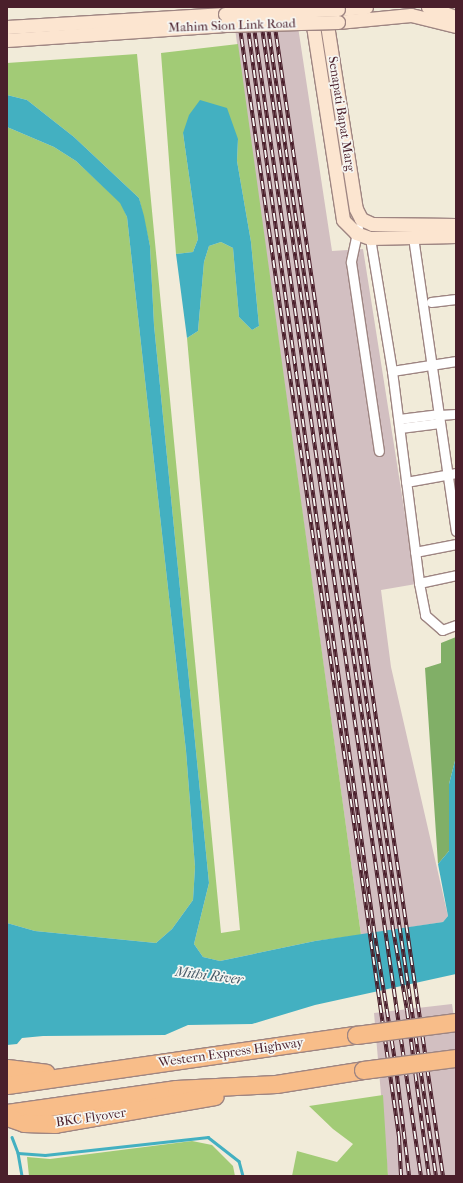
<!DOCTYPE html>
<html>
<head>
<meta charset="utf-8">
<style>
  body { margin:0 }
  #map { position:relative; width:463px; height:1183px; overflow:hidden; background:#f1ebd9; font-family:"IM FELL French Canon",serif }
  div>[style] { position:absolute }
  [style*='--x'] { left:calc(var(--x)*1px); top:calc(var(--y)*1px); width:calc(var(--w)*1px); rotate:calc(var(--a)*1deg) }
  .industrial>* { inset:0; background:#d2bfc1 }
  .green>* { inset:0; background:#a2cb76 }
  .forest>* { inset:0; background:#81af67 }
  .water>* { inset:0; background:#43b0c1 }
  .stream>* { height:2.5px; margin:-1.25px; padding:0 1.25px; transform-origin:1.25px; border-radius:1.25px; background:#43b0c1 }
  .roads { filter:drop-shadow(1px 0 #9e8582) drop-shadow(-1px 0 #9e8582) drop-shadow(0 1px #9e8582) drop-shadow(0 -1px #9e8582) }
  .minor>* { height:9px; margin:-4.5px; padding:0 4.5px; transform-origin:4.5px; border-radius:4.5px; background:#fff }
  .secondary>* { height:13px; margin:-6.5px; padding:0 6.5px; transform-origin:6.5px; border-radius:6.5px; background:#fce5d0 }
  .motorway>* { height:17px; margin:-8.5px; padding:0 8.5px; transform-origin:8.5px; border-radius:8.5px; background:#f8bd89 }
  .rail>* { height:4px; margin-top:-2px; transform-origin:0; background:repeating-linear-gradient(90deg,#f6f6f2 0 8px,#4a1f2b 0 16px); box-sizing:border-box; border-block:1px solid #4a1f2b }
  .bridges { filter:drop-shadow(1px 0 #9e8582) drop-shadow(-1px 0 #9e8582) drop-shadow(0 1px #9e8582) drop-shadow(0 -1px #9e8582) }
  .secondary-bridge>* { height:13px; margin:-6.5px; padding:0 6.5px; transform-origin:6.5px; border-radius:6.5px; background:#fce5d0 }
  .motorway-bridge>* { height:17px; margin:-8.5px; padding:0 8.5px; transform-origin:8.5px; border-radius:8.5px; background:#f8bd89 }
  span { translate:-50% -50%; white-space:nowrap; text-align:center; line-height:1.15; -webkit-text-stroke:3.5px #f6f6f2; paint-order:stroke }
  .street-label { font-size:13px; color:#4a1f2b }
  .water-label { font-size:14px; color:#475967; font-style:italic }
  .frame { position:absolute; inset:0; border:8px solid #4a1f2b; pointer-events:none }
</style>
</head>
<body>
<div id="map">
  <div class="industrial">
    <div style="clip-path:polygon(232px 7px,295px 7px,332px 251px,363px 249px,416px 584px,381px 590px,391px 667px,448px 916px,443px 922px,361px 935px)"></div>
    <div style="clip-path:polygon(452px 1004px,456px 1031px,456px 1176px,388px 1176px,374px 1013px)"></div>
  </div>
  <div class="green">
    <div style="clip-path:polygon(238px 44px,361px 935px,315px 941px,220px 961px,203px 957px,194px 944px,209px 883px,154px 325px,150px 246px,139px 198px,74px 137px,27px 100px,7px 95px,7px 63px,137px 54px,221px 933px,240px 930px,187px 338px,198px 331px,204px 262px,209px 246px,221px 242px,233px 248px,239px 317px,252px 330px,259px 326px,251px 242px,237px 161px,238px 139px,183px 133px,198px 239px,193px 252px,176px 254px,161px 53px)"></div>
    <div style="clip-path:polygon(7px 127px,54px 147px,76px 161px,121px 203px,127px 217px,186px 751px,195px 867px,193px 900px,172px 929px,156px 943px,35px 931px,7px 923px)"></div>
    <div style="clip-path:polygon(383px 1095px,388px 1176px,292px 1176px,297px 1151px,337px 1162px,353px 1144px,333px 1129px,309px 1106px)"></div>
    <div style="clip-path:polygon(192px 1141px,212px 1145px,233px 1166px,235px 1176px,29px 1176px,27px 1157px,50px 1159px)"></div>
  </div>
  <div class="forest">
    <div style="clip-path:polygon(456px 637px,456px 757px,449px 784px,449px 851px,438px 864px,425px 668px,441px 663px,441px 643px)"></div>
  </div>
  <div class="water">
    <div style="clip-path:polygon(7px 95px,27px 100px,74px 137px,139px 198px,144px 216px,150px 246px,154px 325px,209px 883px,194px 944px,203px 957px,220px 961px,315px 941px,443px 922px,448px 916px,438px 864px,449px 851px,449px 784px,456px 757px,456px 974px,315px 1005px,252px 1024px,188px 1025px,165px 1035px,43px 1036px,22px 1038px,17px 1044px,7px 1045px,7px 923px,35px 931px,156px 943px,172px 929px,193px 900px,195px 867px,186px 751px,127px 217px,120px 203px,76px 161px,54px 147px,7px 127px)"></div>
    <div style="clip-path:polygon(200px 100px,227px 108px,238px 139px,237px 161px,251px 242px,259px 326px,252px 330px,239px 317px,233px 248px,221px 242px,209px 246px,204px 262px,198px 331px,187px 338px,176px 254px,193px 252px,198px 239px,183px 133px,189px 115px)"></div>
  </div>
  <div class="stream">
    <div style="--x:12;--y:1137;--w:17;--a:69"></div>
    <div style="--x:18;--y:1153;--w:27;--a:4"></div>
    <div style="--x:45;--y:1155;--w:164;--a:-6.3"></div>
    <div style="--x:208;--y:1137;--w:39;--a:38"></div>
    <div style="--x:239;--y:1161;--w:16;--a:75"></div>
    <div style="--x:18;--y:1153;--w:23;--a:80"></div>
  </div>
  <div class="roads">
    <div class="minor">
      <div style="--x:358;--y:228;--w:35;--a:102"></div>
      <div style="--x:351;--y:262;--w:191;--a:81.6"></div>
      <div style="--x:413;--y:237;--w:297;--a:81.7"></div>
      <div style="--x:370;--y:238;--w:135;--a:80.6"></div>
      <div style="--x:392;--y:371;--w:214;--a:82.7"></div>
      <div style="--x:419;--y:583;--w:38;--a:-12"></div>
      <div style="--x:431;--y:302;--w:25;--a:-7"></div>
      <div style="--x:392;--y:371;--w:65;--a:-8.9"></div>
      <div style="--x:440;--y:415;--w:16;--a:-4"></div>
      <div style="--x:399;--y:419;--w:41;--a:-7"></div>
      <div style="--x:400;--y:428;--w:40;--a:-7.1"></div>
      <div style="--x:406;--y:482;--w:51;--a:-10.2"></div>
      <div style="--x:415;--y:552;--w:42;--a:-11"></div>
      <div style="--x:419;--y:583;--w:33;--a:79"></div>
      <div style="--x:425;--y:615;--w:23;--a:41"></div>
      <div style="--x:442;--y:630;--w:15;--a:-20"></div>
    </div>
    <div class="secondary">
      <div style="--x:428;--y:7;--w:30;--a:20"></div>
      <div style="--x:338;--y:9;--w:28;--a:-4"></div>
      <div style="--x:325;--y:12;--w:199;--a:81.1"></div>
      <div style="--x:356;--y:209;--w:11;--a:63"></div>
      <div style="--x:361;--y:219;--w:12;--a:24"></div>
      <div style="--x:372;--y:224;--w:84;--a:0.7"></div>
      <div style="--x:311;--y:13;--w:209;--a:81.2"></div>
      <div style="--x:343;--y:220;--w:18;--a:45"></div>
      <div style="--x:356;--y:233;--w:15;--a:20"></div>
      <div style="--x:370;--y:238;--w:86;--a:-1.3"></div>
      <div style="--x:338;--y:22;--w:73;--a:-5.5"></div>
      <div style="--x:411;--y:15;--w:46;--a:13.7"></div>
      <div style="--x:7;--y:27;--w:218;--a:-3.4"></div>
      <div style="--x:7;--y:40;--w:219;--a:-3.9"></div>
    </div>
    <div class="motorway">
      <div style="--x:7;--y:1068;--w:39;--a:7"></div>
      <div style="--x:7;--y:1085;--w:353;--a:-8.2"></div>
      <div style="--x:7;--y:1113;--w:171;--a:-8.1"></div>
      <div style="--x:176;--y:1089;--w:100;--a:-2.9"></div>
      <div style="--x:276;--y:1084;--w:88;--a:-9.1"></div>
      <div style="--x:7;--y:1117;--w:18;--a:19"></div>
      <div style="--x:24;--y:1123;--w:31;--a:2"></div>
      <div style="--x:55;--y:1124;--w:162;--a:-9.9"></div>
    </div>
  </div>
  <div class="rail">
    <div style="--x:237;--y:7;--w:1142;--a:81.84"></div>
    <div style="--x:399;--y:1137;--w:39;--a:87"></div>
    <div style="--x:245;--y:7;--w:932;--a:82.04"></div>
    <div style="--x:374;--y:930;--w:140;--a:80.9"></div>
    <div style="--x:396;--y:1068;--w:109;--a:83.1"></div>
    <div style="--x:251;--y:7;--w:1181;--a:81.73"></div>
    <div style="--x:259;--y:7;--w:932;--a:81.73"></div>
    <div style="--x:393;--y:929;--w:82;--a:80.2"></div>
    <div style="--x:407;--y:1010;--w:167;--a:82.5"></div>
    <div style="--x:265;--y:7;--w:1181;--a:81.68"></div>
    <div style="--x:272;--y:7;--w:1181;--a:81.68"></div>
  </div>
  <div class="bridges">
    <div class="secondary-bridge">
      <div style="--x:225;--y:14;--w:113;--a:-2.5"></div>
      <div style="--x:225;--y:25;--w:113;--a:-1.5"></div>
    </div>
    <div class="motorway-bridge">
      <div style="--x:356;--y:1035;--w:101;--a:-7.4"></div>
      <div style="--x:363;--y:1070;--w:94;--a:-7.4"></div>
    </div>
  </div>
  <div class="street-label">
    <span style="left:232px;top:26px;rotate:-2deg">Mahim Sion Link Road</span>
    <span style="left:341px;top:114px;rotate:81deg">Senapati Bapat Marg</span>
    <span style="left:231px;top:1053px;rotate:-8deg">Western Express Highway</span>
    <span style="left:91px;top:1118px;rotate:-8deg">BKC Flyover</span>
  </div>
  <div class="water-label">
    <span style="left:209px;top:976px;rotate:7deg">Mithi River</span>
  </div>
  <div class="frame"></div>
</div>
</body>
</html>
